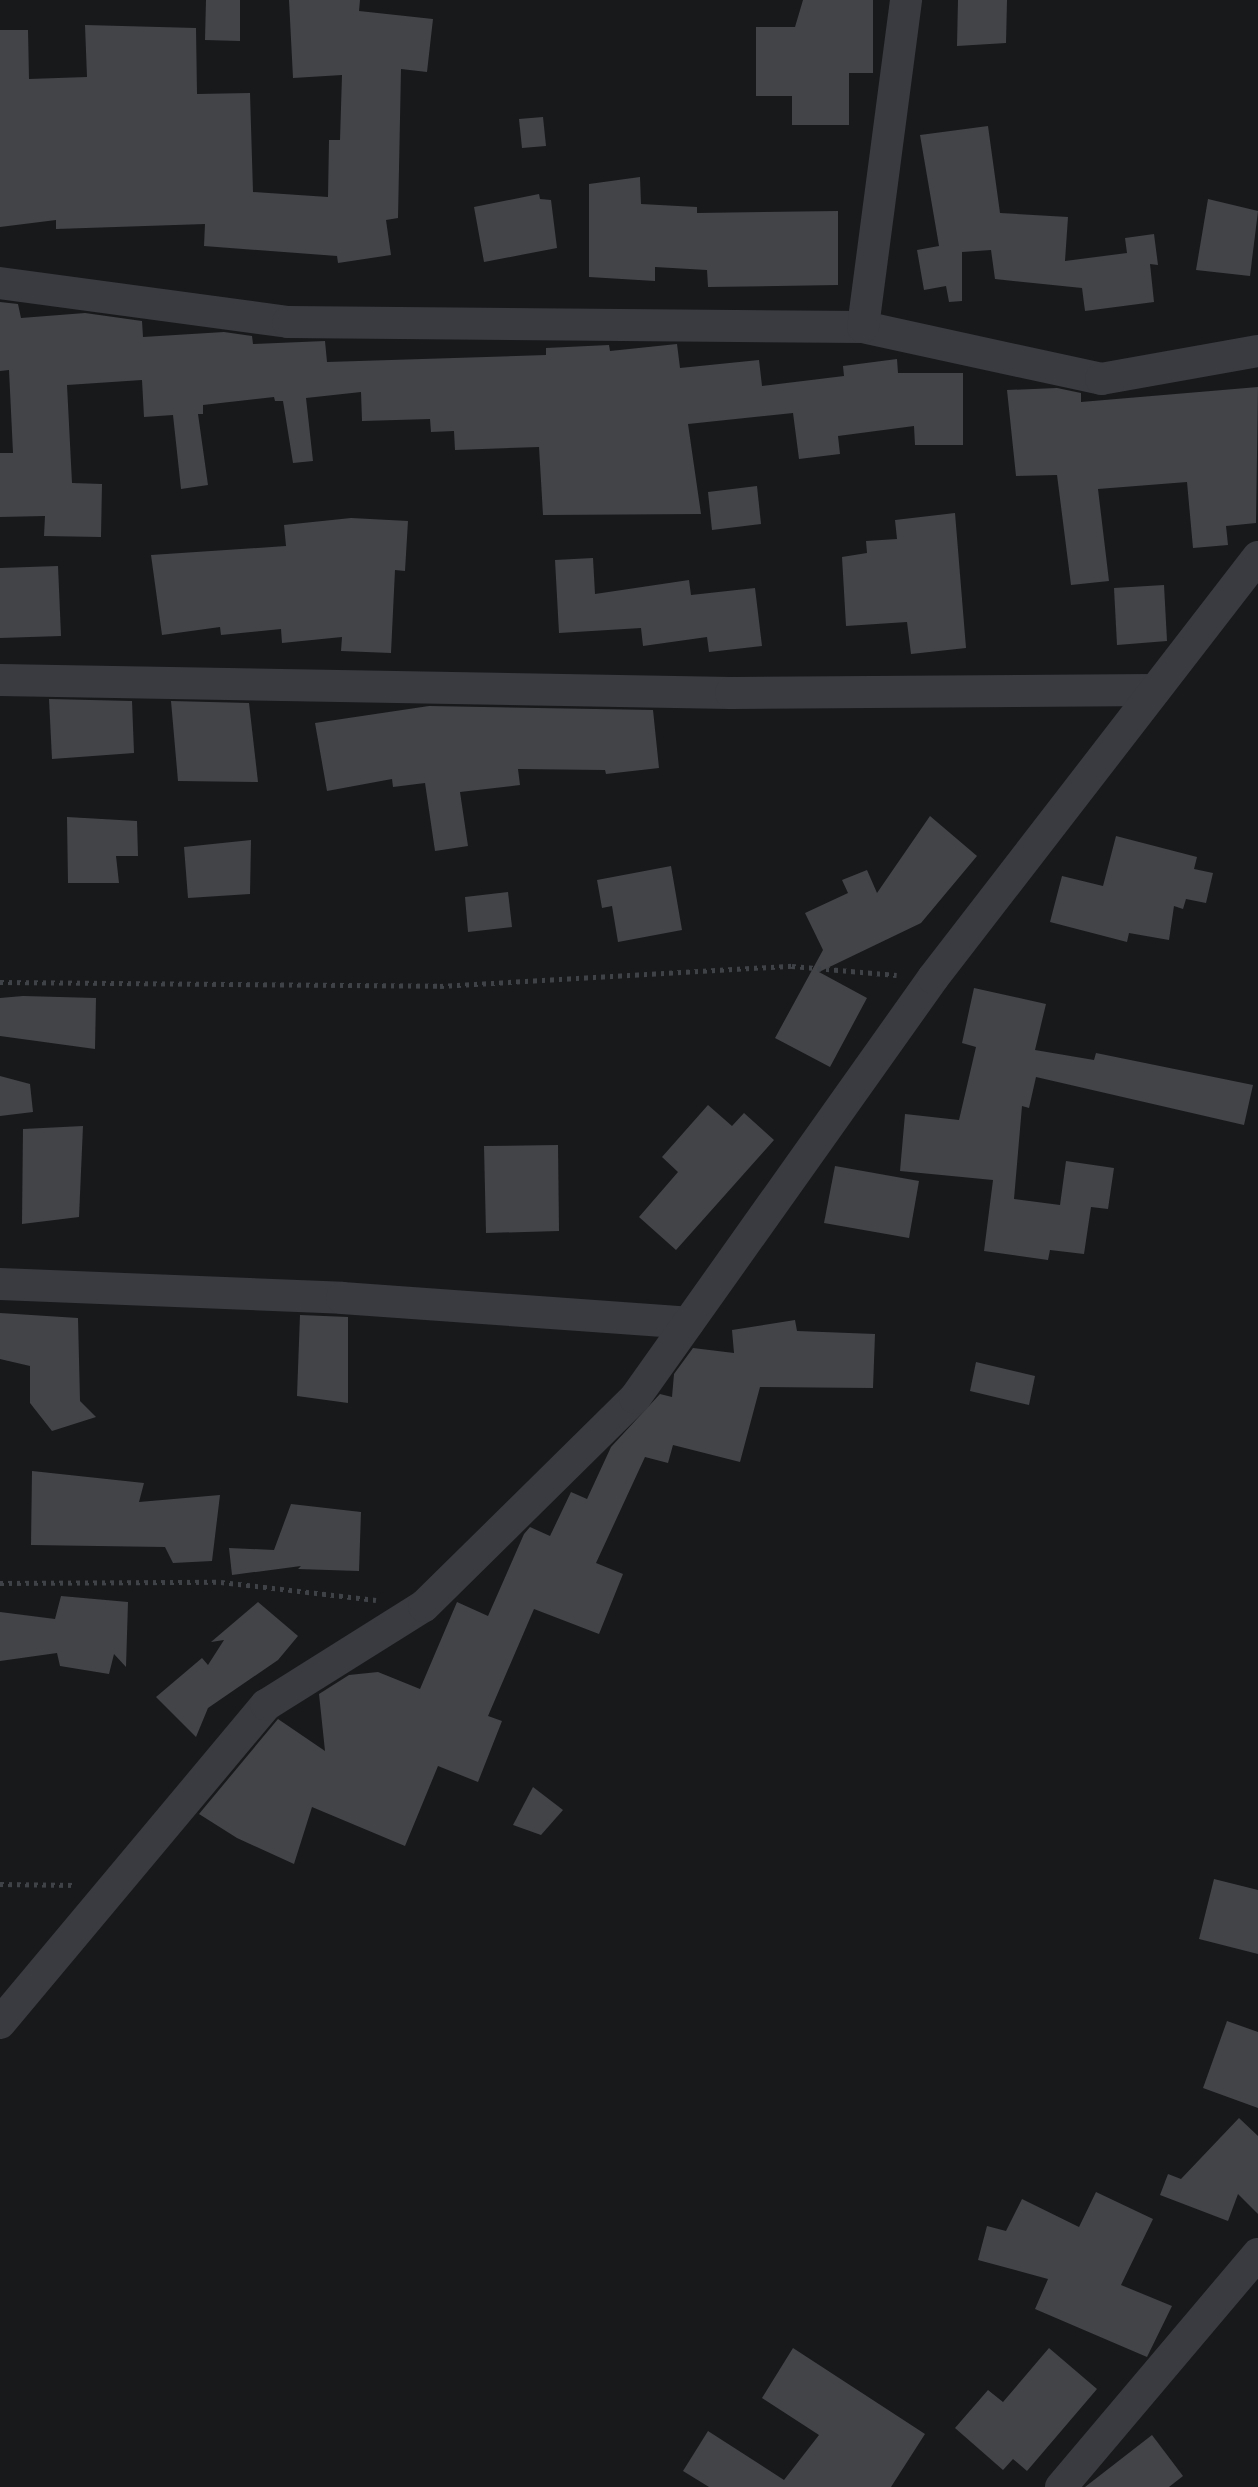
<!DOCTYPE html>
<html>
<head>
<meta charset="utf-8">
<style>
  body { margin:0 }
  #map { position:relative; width:1258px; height:2487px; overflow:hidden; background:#18191b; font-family:"Sofia Sans Condensed",sans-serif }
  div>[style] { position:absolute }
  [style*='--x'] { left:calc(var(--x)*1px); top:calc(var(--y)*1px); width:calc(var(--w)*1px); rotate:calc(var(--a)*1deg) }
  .building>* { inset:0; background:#424448 }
  .path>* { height:4.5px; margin-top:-2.25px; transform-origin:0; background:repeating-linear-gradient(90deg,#3f4247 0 3.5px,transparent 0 8.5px) }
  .street>* { height:32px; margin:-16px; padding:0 16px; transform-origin:16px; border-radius:16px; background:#393b40 }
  span { translate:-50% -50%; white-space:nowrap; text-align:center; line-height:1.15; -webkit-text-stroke:5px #131416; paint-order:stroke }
</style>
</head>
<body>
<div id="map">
  <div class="building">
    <div style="clip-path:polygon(206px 0,240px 0,240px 41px,205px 40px)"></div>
    <div style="clip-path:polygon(289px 0,360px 0,359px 11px,433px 19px,427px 72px,401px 69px,398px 218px,386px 220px,391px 255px,338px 263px,337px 256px,204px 246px,205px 224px,56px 229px,56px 220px,0 227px,0 30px,28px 30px,29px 79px,87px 77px,85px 25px,196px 28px,197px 94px,250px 93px,253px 192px,328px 197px,329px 140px,340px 140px,342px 75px,293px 78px)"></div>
    <div style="clip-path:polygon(803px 0,873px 0,873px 73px,849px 73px,849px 125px,792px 125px,792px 96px,756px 96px,756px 27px,795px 27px)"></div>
    <div style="clip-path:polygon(958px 0,1007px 0,1006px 43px,957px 46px)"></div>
    <div style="clip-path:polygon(543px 117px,546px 146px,522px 148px,519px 119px)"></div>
    <div style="clip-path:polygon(988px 126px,1000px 213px,1068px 217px,1065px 261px,1127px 253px,1125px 238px,1154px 234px,1158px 265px,1150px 264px,1154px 302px,1085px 311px,1082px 288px,995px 279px,991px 250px,962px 252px,962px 301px,949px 302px,946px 286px,924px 290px,917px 250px,939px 246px,920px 135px)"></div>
    <div style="clip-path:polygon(640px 177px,641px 204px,697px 207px,697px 213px,838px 211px,838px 285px,708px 287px,707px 270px,655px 267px,655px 281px,589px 277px,589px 184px)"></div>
    <div style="clip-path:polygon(539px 194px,540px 199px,551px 200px,557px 248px,484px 262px,474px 207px)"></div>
    <div style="clip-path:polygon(1208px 199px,1258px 211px,1250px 276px,1196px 270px)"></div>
    <div style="clip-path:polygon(0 302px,18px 304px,21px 318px,85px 313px,142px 321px,143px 337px,224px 332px,252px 336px,253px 344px,325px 341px,327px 362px,546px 355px,546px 348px,609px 345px,610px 351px,677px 344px,680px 368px,759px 360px,762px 386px,844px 376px,843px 366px,897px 359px,898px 373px,963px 373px,963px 445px,915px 445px,914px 426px,838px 436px,840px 454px,799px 459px,793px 413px,688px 424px,701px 514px,543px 515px,539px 447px,455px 450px,454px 431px,431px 432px,430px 419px,362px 421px,361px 392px,306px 398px,313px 461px,293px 463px,283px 401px,275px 401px,274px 397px,203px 405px,203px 414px,198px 414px,208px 485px,181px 489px,173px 415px,144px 417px,142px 380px,67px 385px,72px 483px,102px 484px,101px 537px,44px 536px,45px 516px,0 517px,0 453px,13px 453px,9px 370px,0 371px)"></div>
    <div style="clip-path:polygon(1258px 387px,1256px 523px,1226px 526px,1228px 545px,1193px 548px,1187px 482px,1098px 489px,1109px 581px,1071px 585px,1057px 475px,1016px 476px,1007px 390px,1057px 388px,1081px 393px,1081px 402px)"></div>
    <div style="clip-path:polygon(757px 486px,761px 524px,712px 530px,708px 492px)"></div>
    <div style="clip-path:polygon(955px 513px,966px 648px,911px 654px,907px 622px,846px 626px,842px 557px,867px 553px,866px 541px,897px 539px,895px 520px)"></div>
    <div style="clip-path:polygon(351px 518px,408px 521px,405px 571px,395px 570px,391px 653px,341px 651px,342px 637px,282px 643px,281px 629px,221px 635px,220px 627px,162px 635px,151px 555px,286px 546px,284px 525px)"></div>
    <div style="clip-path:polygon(593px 558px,595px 594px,689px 580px,691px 595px,755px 588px,762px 646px,709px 652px,707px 637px,643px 646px,641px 628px,559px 633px,555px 560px)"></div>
    <div style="clip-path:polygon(58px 566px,61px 636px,0 638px,0 568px)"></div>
    <div style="clip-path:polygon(1164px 585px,1167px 641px,1117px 645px,1114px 588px)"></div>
    <div style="clip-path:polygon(49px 699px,132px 701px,134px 753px,52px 759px)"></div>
    <div style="clip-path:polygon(171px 701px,249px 703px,258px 782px,178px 781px)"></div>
    <div style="clip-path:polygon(429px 706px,653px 710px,659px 768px,606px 774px,605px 770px,518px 769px,520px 785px,460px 792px,468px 846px,435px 851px,425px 783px,393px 787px,392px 779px,327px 791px,315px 723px)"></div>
    <div style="clip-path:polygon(930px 816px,977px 856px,921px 923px,819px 972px,867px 998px,830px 1067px,775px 1038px,823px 950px,805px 913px,848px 893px,842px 880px,867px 870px,877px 893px)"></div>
    <div style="clip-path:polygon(67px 817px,137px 821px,138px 856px,116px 856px,119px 883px,68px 883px)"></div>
    <div style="clip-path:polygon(1116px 836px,1197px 857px,1194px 869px,1213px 873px,1206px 903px,1186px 899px,1183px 909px,1174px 906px,1169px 940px,1129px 933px,1127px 942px,1050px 922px,1062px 876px,1103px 886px)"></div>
    <div style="clip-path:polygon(251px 840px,250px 894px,188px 898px,184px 847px)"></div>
    <div style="clip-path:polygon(671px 866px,682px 930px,618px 942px,612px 906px,602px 908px,597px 880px)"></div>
    <div style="clip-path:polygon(508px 892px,512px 927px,468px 932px,465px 897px)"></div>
    <div style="clip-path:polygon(974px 988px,1046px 1004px,1035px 1050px,1094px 1060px,1096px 1053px,1253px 1085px,1244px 1125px,1036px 1077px,1029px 1108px,1022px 1106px,1014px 1199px,1060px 1205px,1066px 1161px,1114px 1168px,1108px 1209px,1091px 1207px,1084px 1254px,1050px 1250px,1048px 1260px,984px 1251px,993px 1180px,900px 1171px,905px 1114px,959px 1120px,976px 1047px,962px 1043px)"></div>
    <div style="clip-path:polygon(23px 996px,96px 998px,95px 1049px,0 1036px,0 998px)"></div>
    <div style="clip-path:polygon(0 1076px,30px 1084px,33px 1112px,0 1116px)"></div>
    <div style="clip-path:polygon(708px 1105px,732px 1126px,744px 1113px,774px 1140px,676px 1250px,639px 1217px,678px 1172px,662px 1157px)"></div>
    <div style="clip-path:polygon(83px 1126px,79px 1217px,22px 1224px,23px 1129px)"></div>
    <div style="clip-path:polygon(558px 1145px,559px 1231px,486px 1233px,484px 1146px)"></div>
    <div style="clip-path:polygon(835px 1166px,919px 1181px,909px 1238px,824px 1223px)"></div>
    <div style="clip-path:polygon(0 1313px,78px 1318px,80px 1401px,96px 1417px,52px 1431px,30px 1403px,30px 1366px,0 1359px)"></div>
    <div style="clip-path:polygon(300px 1315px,348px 1317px,348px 1403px,297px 1396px)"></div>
    <div style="clip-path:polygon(795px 1320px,797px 1331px,875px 1334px,873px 1388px,760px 1387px,740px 1462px,673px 1445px,668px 1463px,645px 1457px,596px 1563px,623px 1574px,599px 1634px,534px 1609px,488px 1716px,502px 1721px,478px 1782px,438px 1766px,405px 1846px,312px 1807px,294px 1864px,237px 1838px,199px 1814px,278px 1719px,325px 1751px,319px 1694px,349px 1675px,378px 1672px,420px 1689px,457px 1602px,488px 1616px,524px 1534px,530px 1527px,550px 1536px,571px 1492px,587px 1499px,611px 1447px,660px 1394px,672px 1397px,674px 1374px,693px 1348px,734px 1353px,732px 1330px)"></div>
    <div style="clip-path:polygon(976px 1362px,1035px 1376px,1029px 1405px,970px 1391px)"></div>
    <div style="clip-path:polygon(32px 1471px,144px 1483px,139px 1502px,220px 1495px,212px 1561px,173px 1563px,165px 1547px,31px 1545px)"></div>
    <div style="clip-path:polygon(291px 1504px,361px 1512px,359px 1571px,298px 1569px,301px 1566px,232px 1575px,229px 1548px,274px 1550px)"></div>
    <div style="clip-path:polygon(61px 1596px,128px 1602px,126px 1667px,114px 1654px,109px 1674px,60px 1666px,57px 1653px,0 1661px,0 1612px,55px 1619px)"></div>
    <div style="clip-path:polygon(258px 1602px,298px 1636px,278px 1660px,208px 1708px,196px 1737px,156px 1697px,202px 1658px,208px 1665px,224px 1640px,211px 1642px)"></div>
    <div style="clip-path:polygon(533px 1787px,563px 1810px,541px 1835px,513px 1825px)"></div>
    <div style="clip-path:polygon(1214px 1879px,1258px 1890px,1258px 1954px,1199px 1939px)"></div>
    <div style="clip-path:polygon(1227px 2021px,1258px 2032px,1258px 2108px,1203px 2088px)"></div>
    <div style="clip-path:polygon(1239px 2118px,1258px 2136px,1258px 2214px,1238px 2194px,1228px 2221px,1160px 2195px,1168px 2174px,1181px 2179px)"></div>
    <div style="clip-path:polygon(1096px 2192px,1153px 2219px,1121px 2285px,1172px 2306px,1147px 2357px,1035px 2309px,1048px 2279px,978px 2260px,987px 2226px,1006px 2231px,1022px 2199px,1079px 2227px)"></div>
    <div style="clip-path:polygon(793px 2348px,925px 2434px,891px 2487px,709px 2487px,683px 2471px,708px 2431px,784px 2480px,819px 2435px,762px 2398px)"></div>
    <div style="clip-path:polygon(1049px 2348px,1097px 2389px,1027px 2471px,1013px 2459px,1003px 2470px,955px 2428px,988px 2390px,1003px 2402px)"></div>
    <div style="clip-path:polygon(1152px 2435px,1183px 2476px,1169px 2487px,1085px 2487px)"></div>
  </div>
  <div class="path">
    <div style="--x:0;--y:982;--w:440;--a:0.5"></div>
    <div style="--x:440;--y:986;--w:353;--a:-3.3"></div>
    <div style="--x:792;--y:966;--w:105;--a:4.9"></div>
    <div style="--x:0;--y:1583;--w:221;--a:-0.3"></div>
    <div style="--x:221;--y:1582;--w:156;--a:6.6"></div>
    <div style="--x:0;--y:1884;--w:76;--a:0.8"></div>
  </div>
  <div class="street">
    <div style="--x:0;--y:283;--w:291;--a:7.7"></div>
    <div style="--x:288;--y:322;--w:575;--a:0.5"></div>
    <div style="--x:863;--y:327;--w:244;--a:12.3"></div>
    <div style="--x:1101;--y:379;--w:159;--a:-10.1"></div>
    <div style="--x:863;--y:327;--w:330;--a:-82.5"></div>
    <div style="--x:0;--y:680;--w:731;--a:1.02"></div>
    <div style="--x:731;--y:693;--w:424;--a:-0.4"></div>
    <div style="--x:0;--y:1284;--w:342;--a:2.3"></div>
    <div style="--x:342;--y:1298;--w:347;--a:4.1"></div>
    <div style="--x:0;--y:2023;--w:415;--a:-50.1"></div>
    <div style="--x:266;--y:1705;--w:186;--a:-32.1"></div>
    <div style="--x:424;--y:1606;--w:296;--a:-44.6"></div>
    <div style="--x:635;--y:1398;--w:515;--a:-54.64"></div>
    <div style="--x:933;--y:978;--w:532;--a:-52.33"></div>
    <div style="--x:1061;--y:2487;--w:305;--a:-49.8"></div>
  </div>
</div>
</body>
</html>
